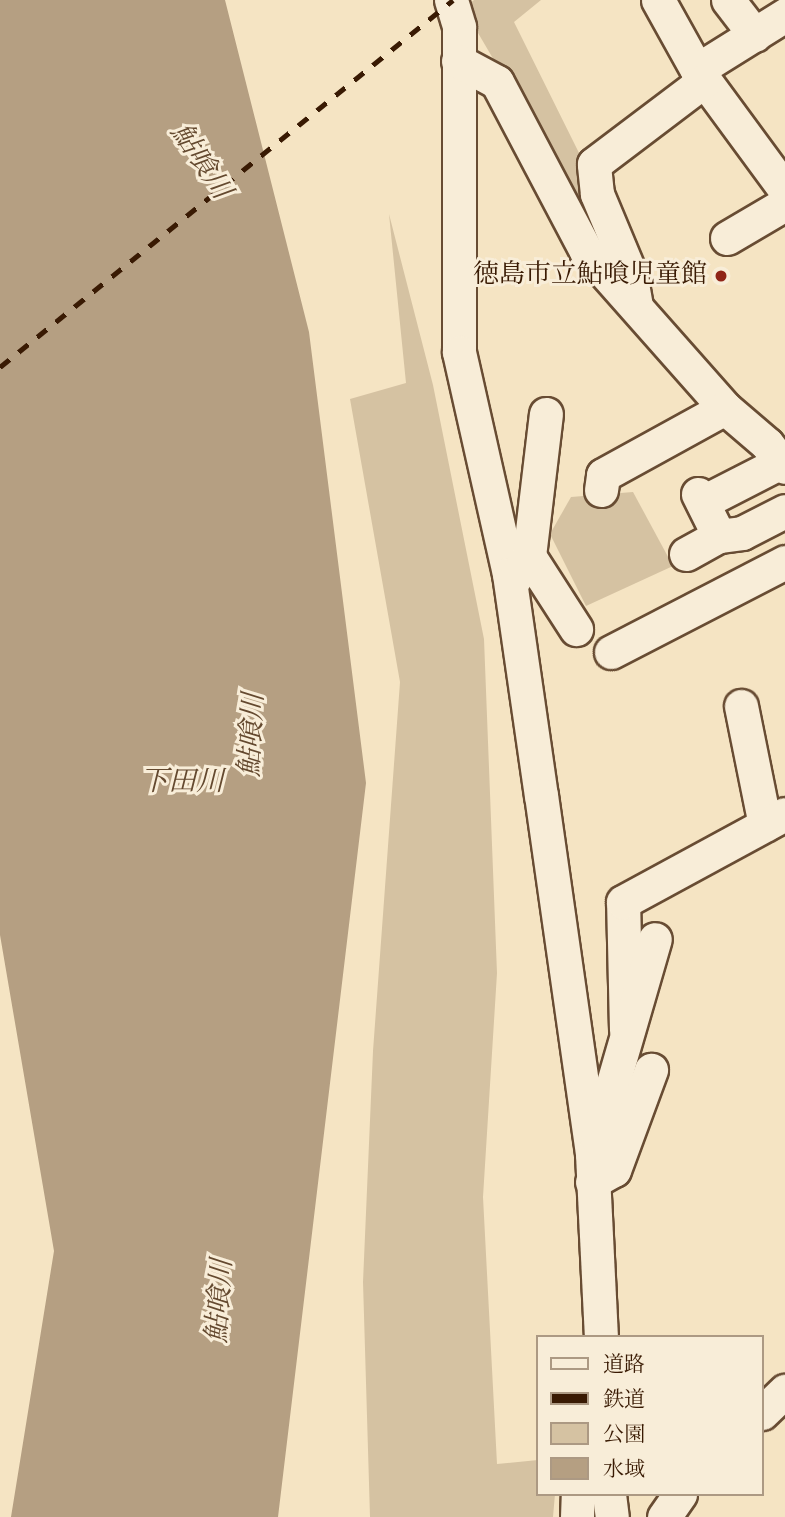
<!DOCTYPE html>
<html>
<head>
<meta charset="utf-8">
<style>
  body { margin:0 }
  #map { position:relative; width:785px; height:1517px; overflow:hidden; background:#f5e4c3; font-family:"Sorts Mill Goudy","Noto Serif JP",serif }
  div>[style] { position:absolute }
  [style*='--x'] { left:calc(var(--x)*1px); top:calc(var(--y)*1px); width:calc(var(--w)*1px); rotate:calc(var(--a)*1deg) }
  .green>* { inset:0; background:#d5c2a2 }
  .water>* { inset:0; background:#b59f82 }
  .roads { filter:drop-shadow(2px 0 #684c33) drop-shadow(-2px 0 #684c33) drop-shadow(0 2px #684c33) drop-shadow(0 -2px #684c33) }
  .minor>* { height:33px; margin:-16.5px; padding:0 16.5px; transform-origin:16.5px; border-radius:16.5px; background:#f8edd8 }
  .rail>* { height:5px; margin-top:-2.5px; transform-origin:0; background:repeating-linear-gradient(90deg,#391a03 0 12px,transparent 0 24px) }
  .dots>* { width:19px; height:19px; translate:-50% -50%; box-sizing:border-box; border:4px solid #f8edd8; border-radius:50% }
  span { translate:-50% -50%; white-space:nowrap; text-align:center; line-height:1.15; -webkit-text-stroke:6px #f8edd8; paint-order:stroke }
  .poi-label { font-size:26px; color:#391a03 }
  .right { translate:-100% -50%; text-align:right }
  .water-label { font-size:28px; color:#64492f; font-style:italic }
  .legend { position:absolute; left:536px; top:1335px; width:228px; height:161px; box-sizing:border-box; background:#f8edd8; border:2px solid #ac9983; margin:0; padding:9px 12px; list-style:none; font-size:21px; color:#391a03 }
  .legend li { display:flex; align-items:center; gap:14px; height:35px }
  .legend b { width:35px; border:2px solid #ac9983 }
</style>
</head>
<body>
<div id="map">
  <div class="green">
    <div style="clip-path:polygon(474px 0,541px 0,514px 22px,583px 161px,600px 241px,471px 21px,467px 6px)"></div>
    <div style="clip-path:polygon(389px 214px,433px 385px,484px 639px,497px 973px,483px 1197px,497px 1464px,538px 1460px,538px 1494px,555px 1494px,553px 1517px,370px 1517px,363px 1282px,373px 1051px,400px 682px,350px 399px,406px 383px)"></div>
    <div style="clip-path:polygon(633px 492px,673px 566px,586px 606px,550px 534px,571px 497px)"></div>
  </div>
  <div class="water">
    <div style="clip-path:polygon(0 0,225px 0,309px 332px,366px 783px,278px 1517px,11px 1517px,54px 1251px,0 935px)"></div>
  </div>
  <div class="roads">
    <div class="minor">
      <div style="--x:451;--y:0;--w:28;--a:73"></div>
      <div style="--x:459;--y:27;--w:325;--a:90"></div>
      <div style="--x:459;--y:352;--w:228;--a:77.3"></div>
      <div style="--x:509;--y:574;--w:223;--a:81.8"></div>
      <div style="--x:541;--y:795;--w:363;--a:81.9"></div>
      <div style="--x:592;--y:1154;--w:183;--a:87.2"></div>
      <div style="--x:658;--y:0;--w:80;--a:60.9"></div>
      <div style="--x:697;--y:70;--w:149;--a:53.7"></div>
      <div style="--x:728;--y:0;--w:44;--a:52.4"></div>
      <div style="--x:458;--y:61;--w:44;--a:28.3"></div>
      <div style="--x:497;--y:82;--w:191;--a:62.2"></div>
      <div style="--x:586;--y:251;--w:210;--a:48.5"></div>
      <div style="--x:725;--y:408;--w:55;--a:40.6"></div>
      <div style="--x:767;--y:444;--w:29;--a:52"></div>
      <div style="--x:697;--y:70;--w:104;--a:-32"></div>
      <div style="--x:727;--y:238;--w:67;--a:-30.4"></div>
      <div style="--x:636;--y:306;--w:34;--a:-100"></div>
      <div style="--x:630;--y:273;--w:86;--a:-112.7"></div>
      <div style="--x:597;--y:194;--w:30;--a:-96"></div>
      <div style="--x:594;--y:164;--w:139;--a:-37.1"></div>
      <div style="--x:601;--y:490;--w:15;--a:-82"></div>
      <div style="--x:603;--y:475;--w:139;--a:-28.8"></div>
      <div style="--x:703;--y:502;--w:88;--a:-27.1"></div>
      <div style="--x:719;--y:536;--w:23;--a:-7"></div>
      <div style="--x:742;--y:533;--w:48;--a:-27.1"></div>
      <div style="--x:686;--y:554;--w:38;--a:-29"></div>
      <div style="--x:719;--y:536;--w:47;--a:-116.6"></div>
      <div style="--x:529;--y:556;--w:87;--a:57.2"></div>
      <div style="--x:511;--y:584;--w:33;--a:-57"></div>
      <div style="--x:529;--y:556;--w:143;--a:-83.2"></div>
      <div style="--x:611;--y:652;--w:196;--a:-27.3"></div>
      <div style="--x:741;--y:706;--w:121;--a:78.6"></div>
      <div style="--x:626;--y:1030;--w:128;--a:-91.3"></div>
      <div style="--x:623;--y:902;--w:184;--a:-28.5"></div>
      <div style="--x:597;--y:1138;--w:207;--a:-73.8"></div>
      <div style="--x:592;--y:1182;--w:25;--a:-29"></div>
      <div style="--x:614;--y:1170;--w:107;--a:-69.7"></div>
      <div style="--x:762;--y:1413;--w:32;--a:-44"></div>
      <div style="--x:609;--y:1494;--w:23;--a:83"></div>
      <div style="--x:577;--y:1517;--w:23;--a:-88"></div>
      <div style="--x:664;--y:1517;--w:28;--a:-55"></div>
    </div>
  </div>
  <div class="rail">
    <div style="--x:0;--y:367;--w:583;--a:-39.01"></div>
  </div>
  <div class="dots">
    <div style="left:721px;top:276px;background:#8f2418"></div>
  </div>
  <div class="poi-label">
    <span class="right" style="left:707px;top:276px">徳島市立鮎喰児童館</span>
  </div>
  <div class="water-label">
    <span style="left:200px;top:162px;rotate:56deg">鮎喰川</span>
    <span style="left:253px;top:735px;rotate:-87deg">鮎喰川</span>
    <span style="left:182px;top:783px">下田川</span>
    <span style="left:221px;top:1301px;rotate:-86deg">鮎喰川</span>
  </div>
  <ul class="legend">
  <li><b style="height:9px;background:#f8edd8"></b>道路</li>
  <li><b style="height:9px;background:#391a03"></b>鉄道</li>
  <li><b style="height:19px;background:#d5c2a2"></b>公園</li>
  <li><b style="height:19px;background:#b59f82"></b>水域</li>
  </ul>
</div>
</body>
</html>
